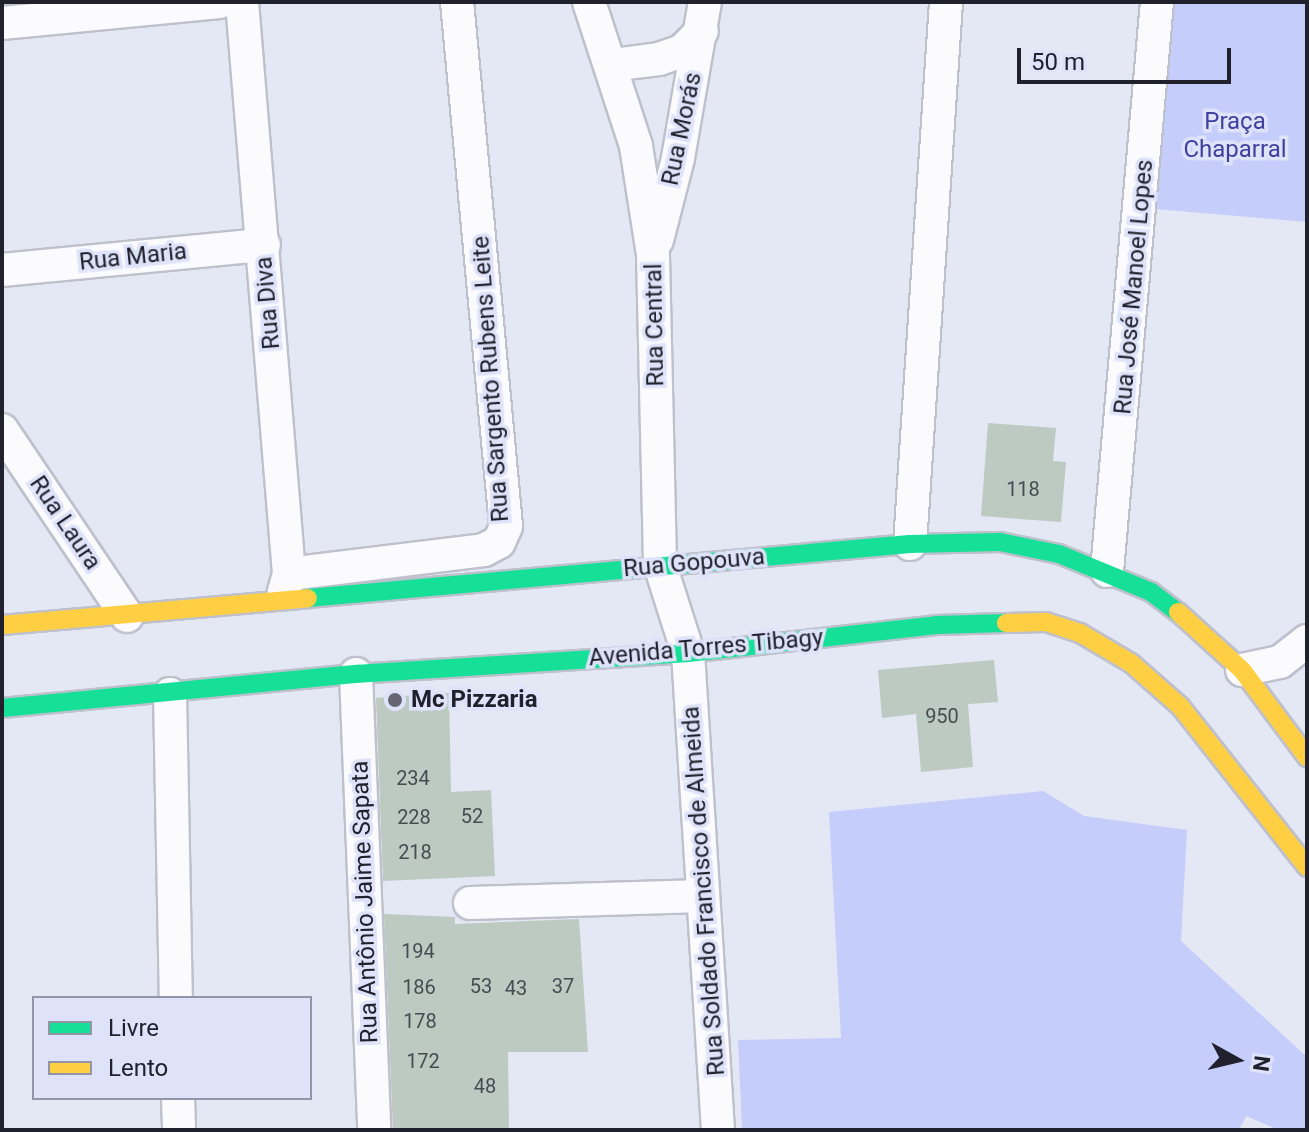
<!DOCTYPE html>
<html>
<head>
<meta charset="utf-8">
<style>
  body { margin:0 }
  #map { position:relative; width:1309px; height:1132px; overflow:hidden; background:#e4e7f4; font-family:Roboto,sans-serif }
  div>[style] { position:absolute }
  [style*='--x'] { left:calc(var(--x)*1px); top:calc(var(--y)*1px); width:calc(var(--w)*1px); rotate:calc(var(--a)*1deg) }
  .green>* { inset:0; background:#c5cdfa }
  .building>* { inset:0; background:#bccac2 }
  .roads { filter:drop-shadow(2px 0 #bec0cc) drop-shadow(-2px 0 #bec0cc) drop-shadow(0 2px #bec0cc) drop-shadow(0 -2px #bec0cc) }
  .street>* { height:32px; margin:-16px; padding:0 16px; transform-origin:16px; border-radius:16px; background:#fbfbfd }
  .fast>* { height:18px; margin:-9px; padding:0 9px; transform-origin:9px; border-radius:9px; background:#16e098 }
  .slow>* { height:18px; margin:-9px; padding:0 9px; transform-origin:9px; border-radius:9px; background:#ffcf43 }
  .dots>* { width:22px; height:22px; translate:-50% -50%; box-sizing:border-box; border:4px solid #dee3fa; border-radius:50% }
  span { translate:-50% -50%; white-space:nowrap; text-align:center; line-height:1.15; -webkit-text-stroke:7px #dee3fa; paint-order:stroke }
  .number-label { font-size:20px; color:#474b52 }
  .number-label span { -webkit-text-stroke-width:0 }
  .park-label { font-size:24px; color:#3f419e }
  .street-label { font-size:24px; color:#20212c }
  .poi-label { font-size:24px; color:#20212c; font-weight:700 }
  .left { translate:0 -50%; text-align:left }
  .frame { position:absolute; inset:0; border:4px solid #20212c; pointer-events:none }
  .legend { position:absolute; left:32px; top:996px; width:280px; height:104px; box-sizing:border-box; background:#dee3fa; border:2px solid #9295a8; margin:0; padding:10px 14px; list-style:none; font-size:24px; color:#20212c }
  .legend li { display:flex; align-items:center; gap:16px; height:40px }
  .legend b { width:40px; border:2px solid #9295a8 }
  .north { position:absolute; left:1197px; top:1020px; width:80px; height:80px; -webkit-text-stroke:6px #dee3fa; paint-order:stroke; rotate:98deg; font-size:22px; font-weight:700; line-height:32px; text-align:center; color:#20212c }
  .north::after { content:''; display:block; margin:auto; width:28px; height:36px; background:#20212c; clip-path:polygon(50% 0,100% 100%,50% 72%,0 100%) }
  .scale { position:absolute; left:1017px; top:48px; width:214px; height:36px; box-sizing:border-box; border:4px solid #20212c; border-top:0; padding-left:10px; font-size:24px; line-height:28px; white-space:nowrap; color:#20212c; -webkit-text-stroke:6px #dee3fa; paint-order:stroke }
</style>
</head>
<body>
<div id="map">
  <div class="green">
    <div style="clip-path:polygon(1173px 2px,1307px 2px,1307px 222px,1155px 209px)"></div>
    <div style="clip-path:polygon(1043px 791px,1084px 816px,1187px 830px,1181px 941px,1307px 1057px,1307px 1130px,1279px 1130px,1246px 1116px,1239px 1130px,742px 1128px,738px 1040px,841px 1038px,829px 812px)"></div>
  </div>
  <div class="building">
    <div style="clip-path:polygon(988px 423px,1056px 428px,1053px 461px,1066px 462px,1061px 522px,981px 516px)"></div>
    <div style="clip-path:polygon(994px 660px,998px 702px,968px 704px,973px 767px,921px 772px,916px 714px,882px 718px,878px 670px)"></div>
    <div style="clip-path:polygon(449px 693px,451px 792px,491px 790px,495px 876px,383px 881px,376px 698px)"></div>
    <div style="clip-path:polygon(384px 914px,455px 917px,455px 924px,579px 919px,588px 1052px,508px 1052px,509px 1130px,393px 1130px)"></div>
  </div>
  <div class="roads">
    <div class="street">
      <div style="--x:242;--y:2;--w:574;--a:85.3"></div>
      <div style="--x:289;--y:574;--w:19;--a:106"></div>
      <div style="--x:589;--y:2;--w:151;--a:71.9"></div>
      <div style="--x:636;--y:146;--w:110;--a:81.1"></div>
      <div style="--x:653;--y:255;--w:310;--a:88.7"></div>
      <div style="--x:660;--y:565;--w:92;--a:72.3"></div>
      <div style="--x:688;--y:653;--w:478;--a:86.4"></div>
      <div style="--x:2;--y:23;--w:218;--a:-5.5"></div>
      <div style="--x:612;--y:65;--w:47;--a:-7.3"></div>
      <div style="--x:659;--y:59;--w:24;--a:-19"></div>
      <div style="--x:682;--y:51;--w:28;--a:-45"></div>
      <div style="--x:657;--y:240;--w:85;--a:-75.6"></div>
      <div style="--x:678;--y:158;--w:158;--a:-80.2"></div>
      <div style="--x:2;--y:270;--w:263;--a:-5.5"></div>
      <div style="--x:2;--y:430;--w:224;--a:56.1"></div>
      <div style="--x:910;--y:544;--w:543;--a:-86.2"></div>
      <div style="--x:1107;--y:571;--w:571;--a:-84.98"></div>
      <div style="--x:289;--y:574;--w:196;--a:-7"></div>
      <div style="--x:484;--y:550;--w:17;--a:-28"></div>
      <div style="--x:499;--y:542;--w:17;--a:-66"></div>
      <div style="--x:506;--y:526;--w:526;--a:-95.34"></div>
      <div style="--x:1242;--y:670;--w:39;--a:-12"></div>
      <div style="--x:1280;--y:662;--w:34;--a:-38"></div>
      <div style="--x:356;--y:674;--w:456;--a:87.7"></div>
      <div style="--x:170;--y:694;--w:304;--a:88.9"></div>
      <div style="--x:470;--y:903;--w:233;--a:-1.7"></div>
      <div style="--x:178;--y:1098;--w:32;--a:88"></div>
    </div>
    <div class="fast">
      <div style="--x:308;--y:598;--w:604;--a:-5.13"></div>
      <div style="--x:910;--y:544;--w:90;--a:-1.3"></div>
      <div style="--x:1000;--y:542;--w:60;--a:11.5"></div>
      <div style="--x:1059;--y:554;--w:100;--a:22.4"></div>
      <div style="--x:1151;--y:592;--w:34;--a:37"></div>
      <div style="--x:2;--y:708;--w:356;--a:-5.5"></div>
      <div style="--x:356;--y:674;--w:333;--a:-3.6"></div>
      <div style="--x:688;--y:653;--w:250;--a:-6.4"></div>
      <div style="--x:936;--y:625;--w:70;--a:-1.6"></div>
    </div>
    <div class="slow">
      <div style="--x:1178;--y:612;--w:86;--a:42.2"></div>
      <div style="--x:1242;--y:670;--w:109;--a:53.2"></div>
      <div style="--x:1006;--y:623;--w:40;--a:-1.4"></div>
      <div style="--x:1046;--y:622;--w:36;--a:18"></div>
      <div style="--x:1080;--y:633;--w:59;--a:30.5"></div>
      <div style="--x:1131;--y:663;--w:65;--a:41.3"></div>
      <div style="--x:1180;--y:706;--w:205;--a:51.7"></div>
      <div style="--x:2;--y:625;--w:307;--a:-5"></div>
    </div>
  </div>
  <div class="dots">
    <div style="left:395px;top:700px;background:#656672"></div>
  </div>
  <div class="number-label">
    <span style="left:1023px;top:489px">118</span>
    <span style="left:942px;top:716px">950</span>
    <span style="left:413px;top:778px">234</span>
    <span style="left:472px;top:816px">52</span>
    <span style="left:414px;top:817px">228</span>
    <span style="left:415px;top:852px">218</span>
    <span style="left:418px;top:951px">194</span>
    <span style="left:481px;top:986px">53</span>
    <span style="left:563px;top:986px">37</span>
    <span style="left:419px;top:987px">186</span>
    <span style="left:516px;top:988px">43</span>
    <span style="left:420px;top:1021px">178</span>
    <span style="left:423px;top:1061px">172</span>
    <span style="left:485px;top:1086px">48</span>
  </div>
  <div class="park-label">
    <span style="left:1235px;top:136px">Praça<br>Chaparral</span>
  </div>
  <div class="street-label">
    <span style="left:682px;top:129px;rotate:-78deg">Rua Morás</span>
    <span style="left:133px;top:257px;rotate:-6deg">Rua Maria</span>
    <span style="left:1134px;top:287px;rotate:-85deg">Rua José Manoel Lopes</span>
    <span style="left:268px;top:303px;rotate:-95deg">Rua Diva</span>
    <span style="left:655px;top:325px;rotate:-91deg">Rua Central</span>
    <span style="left:491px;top:379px;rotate:-94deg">Rua Sargento Rubens Leite</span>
    <span style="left:65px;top:523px;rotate:56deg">Rua Laura</span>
    <span style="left:694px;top:563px;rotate:-5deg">Rua Gopouva</span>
    <span style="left:706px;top:648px;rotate:-5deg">Avenida Torres Tibagy</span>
    <span style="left:704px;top:891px;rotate:-94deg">Rua Soldado Francisco de Almeida</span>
    <span style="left:365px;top:902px;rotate:-92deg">Rua Antônio Jaime Sapata</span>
  </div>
  <div class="poi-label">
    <span class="left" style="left:411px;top:700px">Mc Pizzaria</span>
  </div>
  <div class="frame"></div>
  <ul class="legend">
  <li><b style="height:10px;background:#16e098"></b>Livre</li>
  <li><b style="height:10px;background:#ffcf43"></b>Lento</li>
  </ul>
  <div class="north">N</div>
  <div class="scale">50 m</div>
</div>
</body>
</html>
